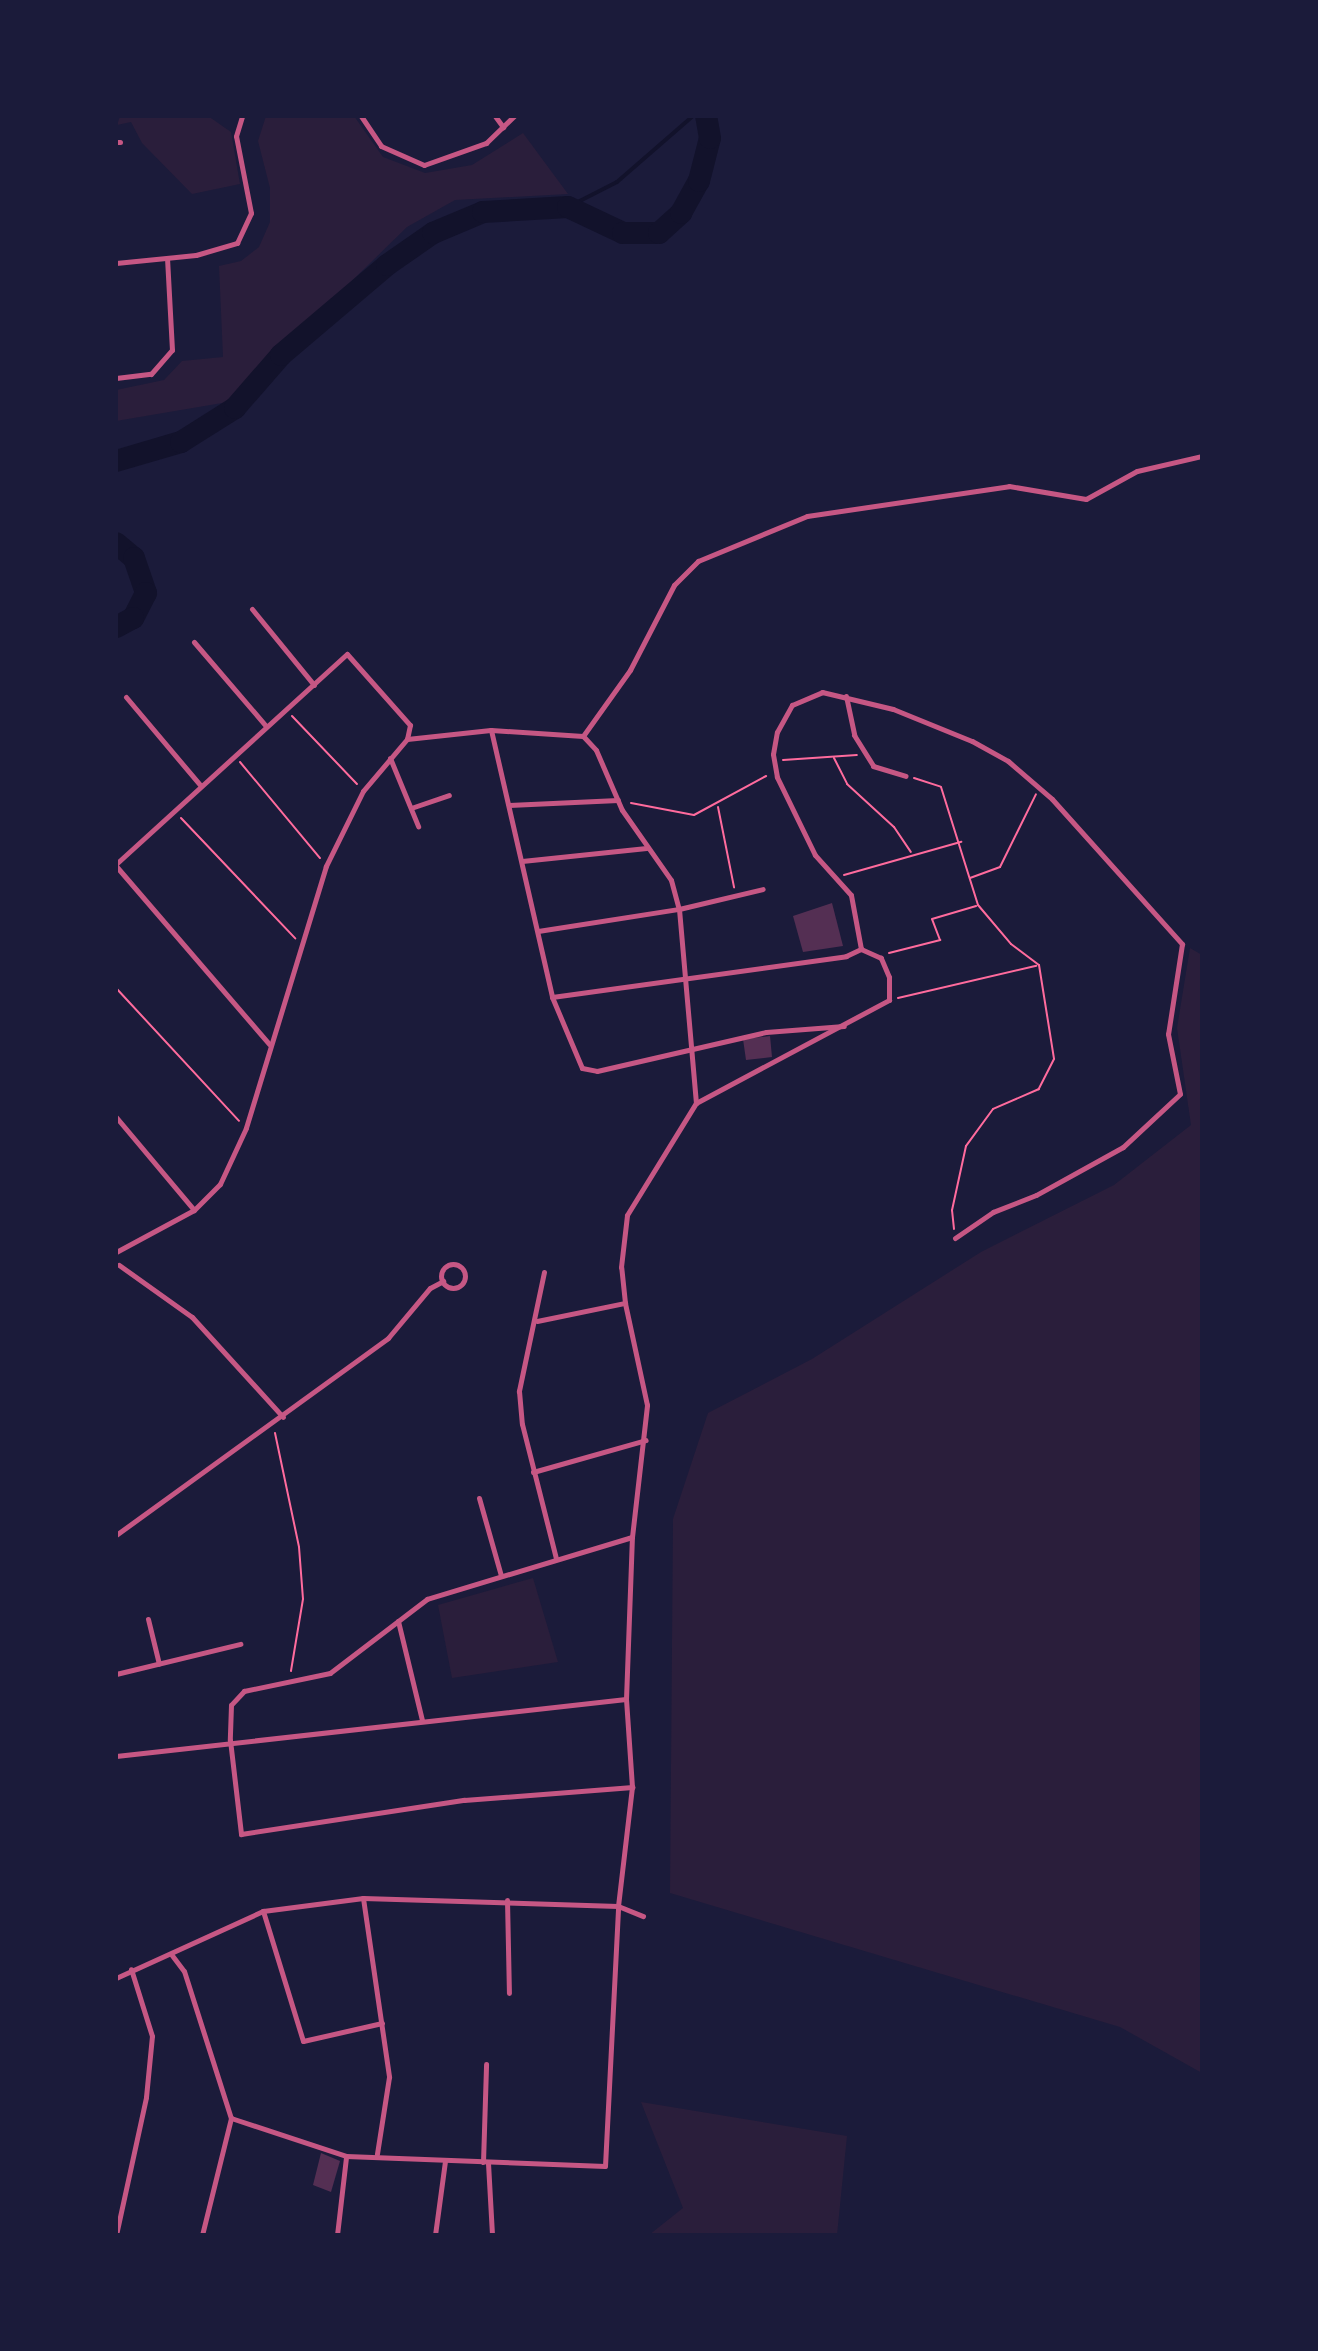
<!DOCTYPE html>
<html>
<head>
<meta charset="utf-8">
<style>
  body { margin:0 }
  #map { position:relative; width:1318px; height:2351px; overflow:hidden; background:#1b1b3a; font-family:Figtree,sans-serif }
  div>[style] { position:absolute }
  [style*='--x'] { left:calc(var(--x)*1px); top:calc(var(--y)*1px); width:calc(var(--w)*1px); rotate:calc(var(--a)*1deg) }
  .green>* { inset:0; background:#2a1e3b }
  .stream>* { height:4px; margin:-2px; padding:0 2px; transform-origin:2px; border-radius:2px; background:#12122b }
  .river>* { height:22px; margin:-11px; padding:0 11px; transform-origin:11px; border-radius:11px; background:#12122b }
  .building>* { inset:0; background:#542f53 }
  .path>* { height:2px; margin:-1px; padding:0 1px; transform-origin:1px; border-radius:1px; background:#ff6b9d }
  .minor>* { height:5px; margin:-2.5px; padding:0 2.5px; transform-origin:2.5px; border-radius:2.5px; background:#c65784 }
  .minor>.ring { margin:-2.5px; padding:0; box-sizing:content-box; background:none; border:5px solid #c65784; border-radius:50% }
  span { translate:-50% -50%; white-space:nowrap; text-align:center; line-height:1.15; -webkit-text-stroke:7px #1b1b3a; paint-order:stroke }
  .frame { position:absolute; inset:0; border:118px solid #1b1b3a; pointer-events:none }
</style>
</head>
<body>
<div id="map">
  <div class="green">
    <div style="clip-path:polygon(120px 116px,208px 116px,231px 132px,240px 184px,192px 194px,142px 143px,131px 122px,117px 125px)"></div>
    <div style="clip-path:polygon(266px 116px,354px 116px,383px 157px,425px 173px,472px 165px,523px 133px,568px 194px,455px 200px,407px 227px,228px 402px,116px 421px,116px 390px,164px 380px,182px 361px,223px 357px,219px 266px,241px 261px,259px 247px,270px 222px,270px 188px,258px 141px)"></div>
    <div style="clip-path:polygon(1190px 948px,1202px 955px,1202px 2073px,1120px 2027px,670px 1893px,673px 1519px,708px 1413px,812px 1359px,981px 1252px,1114px 1185px,1191px 1125px,1177px 1028px)"></div>
    <div style="clip-path:polygon(533px 1578px,558px 1662px,452px 1678px,438px 1605px)"></div>
    <div style="clip-path:polygon(641px 2102px,847px 2136px,837px 2235px,649px 2235px,683px 2208px)"></div>
  </div>
  <div class="stream">
    <div style="--x:568;--y:207;--w:55;--a:-27"></div>
    <div style="--x:617;--y:182;--w:101;--a:-41"></div>
  </div>
  <div class="river">
    <div style="--x:116;--y:461;--w:68;--a:-16.3"></div>
    <div style="--x:181;--y:442;--w:64;--a:-32.2"></div>
    <div style="--x:235;--y:408;--w:70;--a:-49"></div>
    <div style="--x:281;--y:355;--w:139;--a:-40.3"></div>
    <div style="--x:387;--y:265;--w:56;--a:-34.8"></div>
    <div style="--x:433;--y:233;--w:54;--a:-22.8"></div>
    <div style="--x:483;--y:212;--w:85;--a:-3.4"></div>
    <div style="--x:568;--y:207;--w:61;--a:25.3"></div>
    <div style="--x:623;--y:233;--w:36;--a:0"></div>
    <div style="--x:659;--y:233;--w:30;--a:-42"></div>
    <div style="--x:681;--y:213;--w:37;--a:-61"></div>
    <div style="--x:699;--y:181;--w:44;--a:-75.7"></div>
    <div style="--x:710;--y:138;--w:22;--a:-100"></div>
    <div style="--x:116;--y:543;--w:23;--a:40"></div>
    <div style="--x:134;--y:558;--w:37;--a:71"></div>
    <div style="--x:146;--y:593;--w:28;--a:117"></div>
    <div style="--x:133;--y:618;--w:19;--a:152"></div>
  </div>
  <div class="building">
    <div style="clip-path:polygon(832px 903px,843px 946px,803px 952px,793px 916px)"></div>
    <div style="clip-path:polygon(770px 1036px,772px 1057px,746px 1060px,743px 1039px)"></div>
    <div style="clip-path:polygon(321px 2153px,340px 2161px,331px 2192px,313px 2185px)"></div>
  </div>
  <div class="path">
    <div style="--x:292;--y:716;--w:94;--a:46.3"></div>
    <div style="--x:834;--y:758;--w:29;--a:63"></div>
    <div style="--x:847;--y:784;--w:64;--a:42.5"></div>
    <div style="--x:894;--y:827;--w:30;--a:56"></div>
    <div style="--x:783;--y:760;--w:74;--a:-3.9"></div>
    <div style="--x:240;--y:762;--w:125;--a:50.2"></div>
    <div style="--x:914;--y:778;--w:28;--a:18"></div>
    <div style="--x:941;--y:787;--w:124;--a:72.6"></div>
    <div style="--x:978;--y:905;--w:51;--a:49.8"></div>
    <div style="--x:1011;--y:944;--w:35;--a:37"></div>
    <div style="--x:1039;--y:965;--w:95;--a:80.9"></div>
    <div style="--x:1054;--y:1059;--w:34;--a:117"></div>
    <div style="--x:1039;--y:1089;--w:50;--a:156.5"></div>
    <div style="--x:993;--y:1109;--w:46;--a:126.1"></div>
    <div style="--x:966;--y:1146;--w:66;--a:102.3"></div>
    <div style="--x:952;--y:1210;--w:19;--a:84"></div>
    <div style="--x:631;--y:803;--w:64;--a:10.8"></div>
    <div style="--x:694;--y:815;--w:82;--a:-28.4"></div>
    <div style="--x:718;--y:807;--w:82;--a:78.7"></div>
    <div style="--x:181;--y:818;--w:166;--a:46.5"></div>
    <div style="--x:844;--y:875;--w:122;--a:-15.8"></div>
    <div style="--x:970;--y:878;--w:32;--a:-20"></div>
    <div style="--x:1000;--y:867;--w:81;--a:-63.7"></div>
    <div style="--x:889;--y:953;--w:53;--a:-14.3"></div>
    <div style="--x:940;--y:940;--w:22;--a:-111"></div>
    <div style="--x:932;--y:919;--w:46;--a:-16.5"></div>
    <div style="--x:116;--y:988;--w:181;--a:47.2"></div>
    <div style="--x:898;--y:998;--w:142;--a:-13.1"></div>
    <div style="--x:275;--y:1433;--w:116;--a:78.1"></div>
    <div style="--x:299;--y:1547;--w:52;--a:85.6"></div>
    <div style="--x:303;--y:1599;--w:73;--a:99.5"></div>
  </div>
  <div class="minor">
    <div style="--x:361;--y:116;--w:36;--a:56"></div>
    <div style="--x:381;--y:146;--w:47;--a:23.8"></div>
    <div style="--x:424;--y:165;--w:66;--a:-19.5"></div>
    <div style="--x:486;--y:143;--w:39;--a:-44"></div>
    <div style="--x:495;--y:116;--w:14;--a:54"></div>
    <div style="--x:116;--y:142;--w:4;--a:0"></div>
    <div style="--x:116;--y:263;--w:80;--a:-5.7"></div>
    <div style="--x:196;--y:255;--w:43;--a:-16.3"></div>
    <div style="--x:237;--y:243;--w:33;--a:-65"></div>
    <div style="--x:251;--y:213;--w:78;--a:-101"></div>
    <div style="--x:236;--y:136;--w:21;--a:-73"></div>
    <div style="--x:116;--y:378;--w:35;--a:-7"></div>
    <div style="--x:151;--y:374;--w:32;--a:-49"></div>
    <div style="--x:172;--y:350;--w:92;--a:-93.1"></div>
    <div style="--x:252;--y:609;--w:98;--a:50.8"></div>
    <div style="--x:194;--y:642;--w:111;--a:49.4"></div>
    <div style="--x:846;--y:696;--w:40;--a:78"></div>
    <div style="--x:854;--y:735;--w:36;--a:58"></div>
    <div style="--x:873;--y:766;--w:34;--a:17"></div>
    <div style="--x:126;--y:697;--w:115;--a:49.9"></div>
    <div style="--x:491;--y:730;--w:274;--a:77.1"></div>
    <div style="--x:552;--y:997;--w:77;--a:67.1"></div>
    <div style="--x:582;--y:1068;--w:15;--a:11"></div>
    <div style="--x:597;--y:1071;--w:173;--a:-13"></div>
    <div style="--x:766;--y:1032;--w:78;--a:-4.4"></div>
    <div style="--x:583;--y:736;--w:81;--a:-54.5"></div>
    <div style="--x:630;--y:670;--w:96;--a:-62.6"></div>
    <div style="--x:674;--y:585;--w:34;--a:-45"></div>
    <div style="--x:698;--y:561;--w:118;--a:-22.4"></div>
    <div style="--x:807;--y:516;--w:204;--a:-8.4"></div>
    <div style="--x:1009;--y:486;--w:78;--a:9.6"></div>
    <div style="--x:1086;--y:499;--w:58;--a:-28.8"></div>
    <div style="--x:1137;--y:471;--w:67;--a:-13"></div>
    <div style="--x:583;--y:736;--w:19;--a:47"></div>
    <div style="--x:596;--y:750;--w:65;--a:66.6"></div>
    <div style="--x:622;--y:810;--w:85;--a:55"></div>
    <div style="--x:671;--y:880;--w:30;--a:75"></div>
    <div style="--x:679;--y:909;--w:195;--a:85"></div>
    <div style="--x:407;--y:739;--w:84;--a:-6.1"></div>
    <div style="--x:491;--y:730;--w:92;--a:3.7"></div>
    <div style="--x:390;--y:758;--w:74;--a:67.6"></div>
    <div style="--x:509;--y:805;--w:109;--a:-2.6"></div>
    <div style="--x:411;--y:808;--w:40;--a:-18.9"></div>
    <div style="--x:522;--y:861;--w:125;--a:-6"></div>
    <div style="--x:116;--y:864;--w:312;--a:-42.3"></div>
    <div style="--x:347;--y:654;--w:95;--a:48.4"></div>
    <div style="--x:410;--y:725;--w:14;--a:102"></div>
    <div style="--x:407;--y:739;--w:68;--a:130.2"></div>
    <div style="--x:363;--y:791;--w:84;--a:116.3"></div>
    <div style="--x:326;--y:866;--w:274;--a:107"></div>
    <div style="--x:246;--y:1128;--w:62;--a:114.9"></div>
    <div style="--x:220;--y:1184;--w:37;--a:135"></div>
    <div style="--x:194;--y:1210;--w:89;--a:151.7"></div>
    <div style="--x:116;--y:866;--w:235;--a:49.3"></div>
    <div style="--x:538;--y:931;--w:143;--a:-8.9"></div>
    <div style="--x:679;--y:909;--w:86;--a:-13.4"></div>
    <div style="--x:861;--y:949;--w:55;--a:-100.5"></div>
    <div style="--x:851;--y:895;--w:54;--a:-132"></div>
    <div style="--x:815;--y:855;--w:87;--a:-116"></div>
    <div style="--x:777;--y:777;--w:23;--a:-100"></div>
    <div style="--x:773;--y:754;--w:22;--a:-80"></div>
    <div style="--x:777;--y:732;--w:31;--a:-61"></div>
    <div style="--x:792;--y:705;--w:33;--a:-23"></div>
    <div style="--x:822;--y:692;--w:73;--a:13.5"></div>
    <div style="--x:893;--y:709;--w:85;--a:22.1"></div>
    <div style="--x:972;--y:741;--w:41;--a:29.1"></div>
    <div style="--x:1008;--y:761;--w:58;--a:40.8"></div>
    <div style="--x:1052;--y:799;--w:195;--a:48.1"></div>
    <div style="--x:1182;--y:944;--w:91;--a:98.8"></div>
    <div style="--x:1168;--y:1034;--w:61;--a:78.7"></div>
    <div style="--x:1180;--y:1094;--w:78;--a:137.1"></div>
    <div style="--x:1123;--y:1147;--w:99;--a:151.1"></div>
    <div style="--x:1036;--y:1195;--w:46;--a:158.4"></div>
    <div style="--x:993;--y:1212;--w:46;--a:145.6"></div>
    <div style="--x:552;--y:997;--w:297;--a:-7.9"></div>
    <div style="--x:846;--y:956;--w:17;--a:-25"></div>
    <div style="--x:116;--y:1117;--w:121;--a:50"></div>
    <div class="ring" style="left:441px;top:1264px;width:19px;height:19px"></div>
    <div style="--x:119;--y:1265;--w:90;--a:35.5"></div>
    <div style="--x:192;--y:1317;--w:135;--a:47.7"></div>
    <div style="--x:544;--y:1272;--w:122;--a:101.9"></div>
    <div style="--x:519;--y:1391;--w:33;--a:85"></div>
    <div style="--x:522;--y:1424;--w:138;--a:75.8"></div>
    <div style="--x:537;--y:1321;--w:90;--a:-11.6"></div>
    <div style="--x:533;--y:1472;--w:117;--a:-15.8"></div>
    <div style="--x:479;--y:1498;--w:81;--a:74.2"></div>
    <div style="--x:116;--y:1535;--w:336;--a:-35.9"></div>
    <div style="--x:388;--y:1338;--w:65;--a:-50"></div>
    <div style="--x:430;--y:1288;--w:15;--a:-28"></div>
    <div style="--x:632;--y:1537;--w:214;--a:163.2"></div>
    <div style="--x:427;--y:1599;--w:122;--a:142.7"></div>
    <div style="--x:330;--y:1673;--w:88;--a:168.2"></div>
    <div style="--x:244;--y:1691;--w:19;--a:133"></div>
    <div style="--x:231;--y:1705;--w:35;--a:92"></div>
    <div style="--x:230;--y:1740;--w:95;--a:83.3"></div>
    <div style="--x:241;--y:1834;--w:226;--a:-8.7"></div>
    <div style="--x:464;--y:1800;--w:169;--a:-4.4"></div>
    <div style="--x:148;--y:1619;--w:46;--a:76.3"></div>
    <div style="--x:398;--y:1621;--w:102;--a:76.4"></div>
    <div style="--x:116;--y:1674;--w:128;--a:-13.6"></div>
    <div style="--x:116;--y:1756;--w:513;--a:-6.38"></div>
    <div style="--x:363;--y:1898;--w:181;--a:81.7"></div>
    <div style="--x:389;--y:2077;--w:78;--a:98.9"></div>
    <div style="--x:507;--y:1900;--w:93;--a:88.8"></div>
    <div style="--x:263;--y:1911;--w:136;--a:72.9"></div>
    <div style="--x:303;--y:2041;--w:81;--a:-12.8"></div>
    <div style="--x:171;--y:1954;--w:21;--a:53"></div>
    <div style="--x:184;--y:1971;--w:154;--a:72.3"></div>
    <div style="--x:231;--y:2118;--w:121;--a:103.9"></div>
    <div style="--x:116;--y:1978;--w:162;--a:-24.5"></div>
    <div style="--x:263;--y:1911;--w:101;--a:-7.4"></div>
    <div style="--x:363;--y:1898;--w:255;--a:1.8"></div>
    <div style="--x:618;--y:1906;--w:27;--a:22"></div>
    <div style="--x:231;--y:2118;--w:121;--a:18.3"></div>
    <div style="--x:346;--y:2156;--w:259;--a:2.2"></div>
    <div style="--x:605;--y:2166;--w:260;--a:-87.1"></div>
    <div style="--x:618;--y:1906;--w:120;--a:-83.3"></div>
    <div style="--x:632;--y:1787;--w:88;--a:-93.9"></div>
    <div style="--x:626;--y:1699;--w:162;--a:-87.9"></div>
    <div style="--x:632;--y:1537;--w:133;--a:-83.5"></div>
    <div style="--x:647;--y:1405;--w:104;--a:-102.2"></div>
    <div style="--x:625;--y:1303;--w:36;--a:-96"></div>
    <div style="--x:621;--y:1267;--w:52;--a:-83.4"></div>
    <div style="--x:627;--y:1215;--w:132;--a:-58.4"></div>
    <div style="--x:696;--y:1103;--w:219;--a:-28.1"></div>
    <div style="--x:889;--y:1000;--w:23;--a:-90"></div>
    <div style="--x:889;--y:977;--w:21;--a:-113"></div>
    <div style="--x:881;--y:958;--w:22;--a:-156"></div>
    <div style="--x:483;--y:2162;--w:98;--a:-88.2"></div>
    <div style="--x:488;--y:2163;--w:72;--a:86.8"></div>
    <div style="--x:116;--y:2235;--w:141;--a:-77.7"></div>
    <div style="--x:146;--y:2097;--w:61;--a:-84.4"></div>
    <div style="--x:152;--y:2036;--w:70;--a:-107.4"></div>
    <div style="--x:337;--y:2235;--w:79;--a:-83.4"></div>
    <div style="--x:435;--y:2235;--w:75;--a:-82.3"></div>
  </div>
  <div class="frame"></div>
</div>
</body>
</html>
